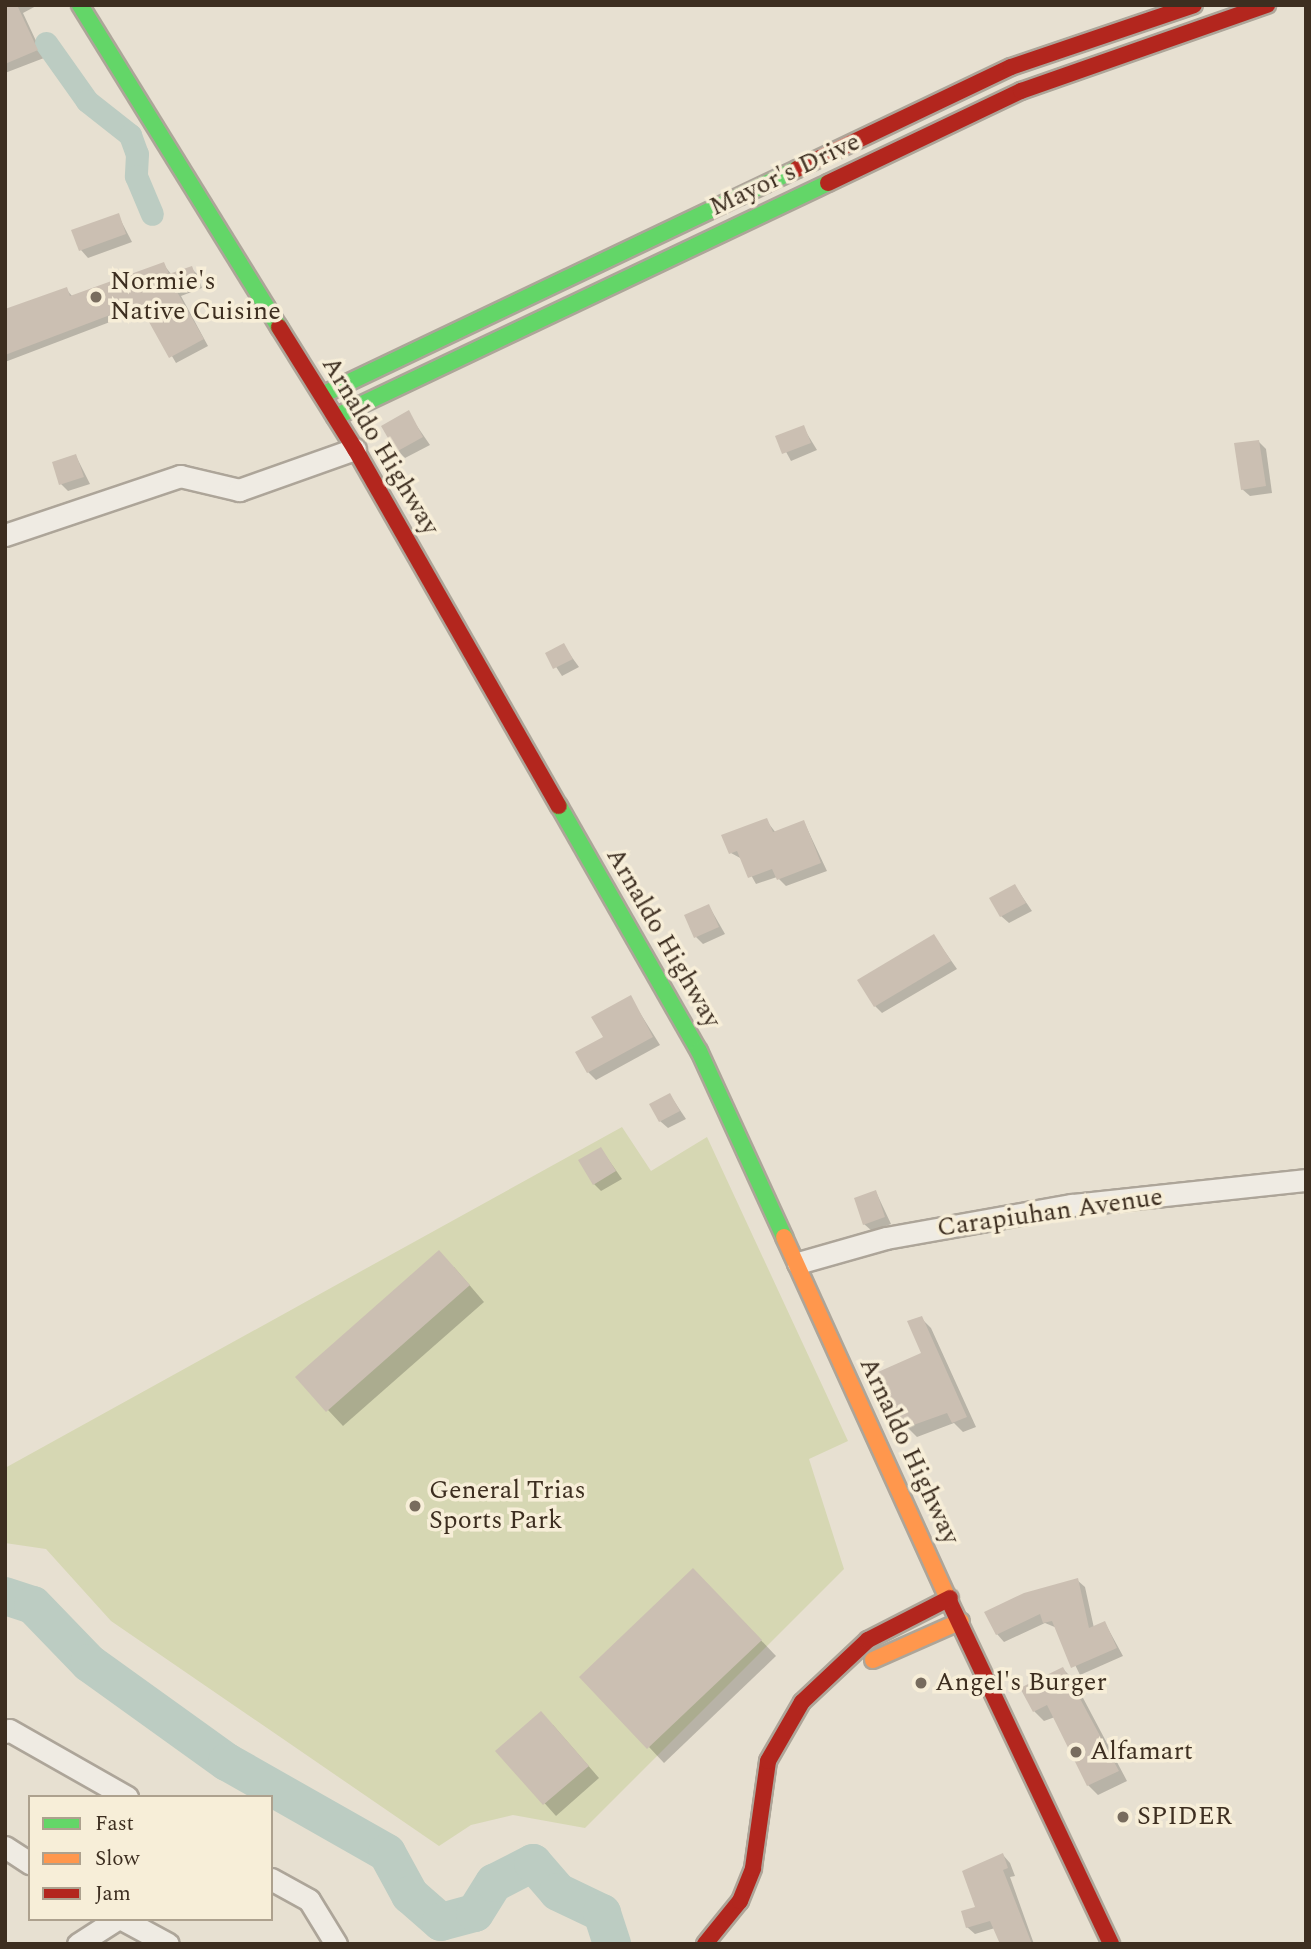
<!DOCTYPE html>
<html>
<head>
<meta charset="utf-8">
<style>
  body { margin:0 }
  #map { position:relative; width:1311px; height:1949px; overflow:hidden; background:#e7e0d1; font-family:Spectral,serif }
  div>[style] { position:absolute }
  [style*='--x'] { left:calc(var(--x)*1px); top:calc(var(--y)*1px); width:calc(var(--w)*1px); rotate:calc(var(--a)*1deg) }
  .green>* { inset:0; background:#d6d7b3 }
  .shadow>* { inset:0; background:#0003 }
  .canal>* { height:23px; margin:-11.5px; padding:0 11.5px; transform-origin:11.5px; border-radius:11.5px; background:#bcccc2 }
  .river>* { height:38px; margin:-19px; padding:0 19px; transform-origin:19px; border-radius:19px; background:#bcccc2 }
  .building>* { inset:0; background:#cbbfb2 }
  .roads { filter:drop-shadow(2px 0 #ada599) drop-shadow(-2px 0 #ada599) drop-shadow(0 2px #ada599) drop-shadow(0 -2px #ada599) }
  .street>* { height:21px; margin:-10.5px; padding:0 10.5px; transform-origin:10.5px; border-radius:10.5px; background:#efebe3 }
  .fast>* { height:16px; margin:-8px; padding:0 8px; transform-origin:8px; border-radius:8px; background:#63d668 }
  .slow>* { height:16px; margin:-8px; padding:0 8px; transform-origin:8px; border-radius:8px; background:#ff974d }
  .jam>* { height:16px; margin:-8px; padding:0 8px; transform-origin:8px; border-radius:8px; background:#b3261e }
  .dots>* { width:19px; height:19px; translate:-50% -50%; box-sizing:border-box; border:4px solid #f7eed8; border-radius:50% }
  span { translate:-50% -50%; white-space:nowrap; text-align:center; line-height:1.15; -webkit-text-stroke:7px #f7eed8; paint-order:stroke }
  .street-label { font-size:26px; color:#3d2e20 }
  .poi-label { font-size:26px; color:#3d2e20 }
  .left { translate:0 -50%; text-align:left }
  .frame { position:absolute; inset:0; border:7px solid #3d2e20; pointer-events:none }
  .legend { position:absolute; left:28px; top:1795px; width:245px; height:126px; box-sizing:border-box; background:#f7eed8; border:2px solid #ada18e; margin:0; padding:9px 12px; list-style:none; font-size:21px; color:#3d2e20 }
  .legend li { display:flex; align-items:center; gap:14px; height:35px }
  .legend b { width:35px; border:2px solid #ada18e }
</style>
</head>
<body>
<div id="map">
  <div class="green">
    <div style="clip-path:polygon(622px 1127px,651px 1171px,707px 1137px,848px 1441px,809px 1459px,844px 1569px,585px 1828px,513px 1815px,471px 1825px,439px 1846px,111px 1621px,46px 1549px,5px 1543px,5px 1468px)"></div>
  </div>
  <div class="shadow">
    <div style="clip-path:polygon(5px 5px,38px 5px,23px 13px,44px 58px,5px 73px)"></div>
    <div style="clip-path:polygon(118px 215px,132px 242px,88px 258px,81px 250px)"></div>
    <div style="clip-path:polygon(163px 264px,172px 275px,191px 268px,197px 274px,202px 288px,181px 296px,208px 346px,176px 363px,144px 309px,5px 362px,5px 311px,66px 289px,73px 297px)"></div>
    <div style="clip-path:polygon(408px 413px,430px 445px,405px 458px,398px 451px)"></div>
    <div style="clip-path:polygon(803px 427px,817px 450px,791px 461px,778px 437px)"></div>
    <div style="clip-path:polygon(1258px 441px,1266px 449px,1272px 493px,1250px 496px,1242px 489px)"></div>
    <div style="clip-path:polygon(76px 456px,90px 484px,68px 491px,61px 484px)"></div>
    <div style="clip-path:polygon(563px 645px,579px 667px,562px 676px,547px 653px)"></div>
    <div style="clip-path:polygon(766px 820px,776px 833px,804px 822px,827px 871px,786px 886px,777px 877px,756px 884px,742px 859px,731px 853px)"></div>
    <div style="clip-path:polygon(1015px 886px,1032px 911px,1009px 923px,1001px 916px)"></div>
    <div style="clip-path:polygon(709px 906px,725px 934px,703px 944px,696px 937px)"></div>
    <div style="clip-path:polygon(934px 936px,957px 969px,882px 1013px,875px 1006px)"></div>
    <div style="clip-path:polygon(630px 997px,660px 1045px,596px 1080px,588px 1072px)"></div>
    <div style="clip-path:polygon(670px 1095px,686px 1119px,668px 1128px,660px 1121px)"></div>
    <div style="clip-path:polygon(601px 1149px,622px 1179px,601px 1191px,594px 1184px)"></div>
    <div style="clip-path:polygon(876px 1192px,891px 1224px,872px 1231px,864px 1224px)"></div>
    <div style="clip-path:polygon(454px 1267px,484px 1302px,343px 1426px,297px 1377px)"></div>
    <div style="clip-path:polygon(921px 1318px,931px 1328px,976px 1427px,963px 1432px,954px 1423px,917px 1437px,907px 1427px,923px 1353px)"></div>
    <div style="clip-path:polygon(1077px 1580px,1085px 1587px,1094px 1628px,1105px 1623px,1123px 1656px,1080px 1675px,1057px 1628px,1045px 1623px,1004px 1642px,997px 1634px)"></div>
    <div style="clip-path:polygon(709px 1586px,776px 1656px,664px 1763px,649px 1747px)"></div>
    <div style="clip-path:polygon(1063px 1669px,1073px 1679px,1127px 1781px,1098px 1795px,1088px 1785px,1055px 1717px,1044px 1721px,1034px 1711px)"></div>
    <div style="clip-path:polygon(553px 1725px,599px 1778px,556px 1816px,498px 1751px)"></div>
    <div style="clip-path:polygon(1003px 1855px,1010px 1863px,1015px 1876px,1010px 1877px,1034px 1944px,1001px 1944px,995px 1928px,975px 1934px,967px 1927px)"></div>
  </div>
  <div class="canal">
    <div style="--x:46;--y:43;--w:71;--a:54.7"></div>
    <div style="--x:87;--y:101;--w:55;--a:38.3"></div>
    <div style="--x:130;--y:135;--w:20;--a:70"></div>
    <div style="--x:137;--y:154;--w:22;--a:93"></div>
    <div style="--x:136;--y:176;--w:41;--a:67.2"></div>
  </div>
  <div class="river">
    <div style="--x:5;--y:1596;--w:29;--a:18"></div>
    <div style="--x:33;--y:1605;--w:81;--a:46"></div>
    <div style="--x:89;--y:1663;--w:170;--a:35.7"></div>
    <div style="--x:227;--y:1762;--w:184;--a:29.6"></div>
    <div style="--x:387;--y:1853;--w:48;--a:61.3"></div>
    <div style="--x:410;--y:1895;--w:41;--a:41.1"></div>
    <div style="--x:441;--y:1922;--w:35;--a:-15"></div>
    <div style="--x:475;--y:1913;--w:36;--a:-58"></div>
    <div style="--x:494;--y:1883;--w:44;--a:-27.1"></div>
    <div style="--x:533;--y:1863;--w:38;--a:49"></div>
    <div style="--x:558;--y:1892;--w:49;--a:25.5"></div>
    <div style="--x:602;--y:1913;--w:33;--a:72"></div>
  </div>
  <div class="building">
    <div style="clip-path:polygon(5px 5px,17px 5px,38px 50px,5px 64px)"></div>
    <div style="clip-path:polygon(119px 213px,126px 234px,79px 251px,71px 230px)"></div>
    <div style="clip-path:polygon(164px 262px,169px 274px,192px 266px,198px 282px,176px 290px,204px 339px,169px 358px,139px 304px,5px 355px,5px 309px,67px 287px,70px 296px)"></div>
    <div style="clip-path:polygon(409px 410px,423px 437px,396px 452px,381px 426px)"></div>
    <div style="clip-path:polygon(804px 425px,811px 443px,782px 454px,775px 436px)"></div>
    <div style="clip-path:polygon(1259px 440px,1266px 486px,1241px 490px,1234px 443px)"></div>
    <div style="clip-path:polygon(76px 454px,84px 477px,59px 485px,52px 462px)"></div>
    <div style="clip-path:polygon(564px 643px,573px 659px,553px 669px,545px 653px)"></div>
    <div style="clip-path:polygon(767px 818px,773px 832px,804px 820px,821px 863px,777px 880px,772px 869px,748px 878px,737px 851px,729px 854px,721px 835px)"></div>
    <div style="clip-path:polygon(1015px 884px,1026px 903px,1000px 917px,989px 898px)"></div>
    <div style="clip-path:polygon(709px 904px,719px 927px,694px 938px,684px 915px)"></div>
    <div style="clip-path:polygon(934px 934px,951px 961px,874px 1007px,857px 980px)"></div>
    <div style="clip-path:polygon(631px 995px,653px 1037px,587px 1073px,575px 1052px,603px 1037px,591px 1017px)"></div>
    <div style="clip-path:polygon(670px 1093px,680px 1111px,659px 1122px,649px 1104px)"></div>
    <div style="clip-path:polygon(601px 1147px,616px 1171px,593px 1185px,578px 1160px)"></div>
    <div style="clip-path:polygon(876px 1190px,885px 1217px,863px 1225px,854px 1198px)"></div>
    <div style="clip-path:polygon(439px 1250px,470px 1285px,326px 1412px,295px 1377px)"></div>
    <div style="clip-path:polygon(922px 1316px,967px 1417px,952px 1423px,947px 1413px,905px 1428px,878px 1372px,921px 1353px,907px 1321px)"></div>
    <div style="clip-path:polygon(693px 1568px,762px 1640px,647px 1749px,579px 1677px)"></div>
    <div style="clip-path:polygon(1078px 1578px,1089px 1628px,1105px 1621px,1117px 1648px,1071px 1668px,1052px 1621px,1043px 1623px,1040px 1614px,996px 1635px,984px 1612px,1024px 1593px)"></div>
    <div style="clip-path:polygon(1063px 1667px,1119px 1771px,1087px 1786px,1047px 1705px,1033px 1712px,1020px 1688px)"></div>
    <div style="clip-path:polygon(541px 1711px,589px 1766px,543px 1805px,495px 1751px)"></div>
    <div style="clip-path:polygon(1003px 1853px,1008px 1868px,1003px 1870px,1032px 1944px,1000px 1944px,990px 1921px,966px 1928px,961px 1911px,975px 1907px,962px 1871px)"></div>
  </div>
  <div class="roads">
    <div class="street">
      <div style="--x:5;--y:535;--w:185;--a:-18.6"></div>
      <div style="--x:180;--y:476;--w:61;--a:13.3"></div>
      <div style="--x:239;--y:490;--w:123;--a:-19.5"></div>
      <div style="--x:798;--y:1263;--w:91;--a:-15.9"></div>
      <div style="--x:886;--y:1238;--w:189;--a:-10.1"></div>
      <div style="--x:1072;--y:1205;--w:235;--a:-6.1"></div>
      <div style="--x:5;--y:1732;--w:4;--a:-27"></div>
      <div style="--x:9;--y:1730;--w:136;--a:29.6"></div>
      <div style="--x:5;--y:1847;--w:30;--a:33"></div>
      <div style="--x:271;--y:1879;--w:43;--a:28.9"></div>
      <div style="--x:309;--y:1900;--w:52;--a:58.5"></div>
      <div style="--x:122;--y:1919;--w:52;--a:28.5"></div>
      <div style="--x:78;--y:1944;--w:46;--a:-32.7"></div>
    </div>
    <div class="fast">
      <div style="--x:80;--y:5;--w:379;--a:58.3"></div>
      <div style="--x:322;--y:395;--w:526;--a:-25.44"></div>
      <div style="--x:335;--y:417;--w:546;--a:-25.39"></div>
      <div style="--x:559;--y:806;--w:282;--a:60.3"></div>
      <div style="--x:699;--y:1051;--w:205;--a:65.4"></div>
    </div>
    <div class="slow">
      <div style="--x:784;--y:1237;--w:402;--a:65.6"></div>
      <div style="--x:873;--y:1660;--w:96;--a:-23.9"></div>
    </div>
    <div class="jam">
      <div style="--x:797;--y:169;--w:237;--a:-25.5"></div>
      <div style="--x:1011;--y:67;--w:193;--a:-18.7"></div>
      <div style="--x:828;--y:183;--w:214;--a:-25.5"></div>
      <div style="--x:1021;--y:91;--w:261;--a:-19.3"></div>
      <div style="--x:279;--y:327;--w:144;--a:58.1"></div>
      <div style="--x:355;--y:449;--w:411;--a:60.3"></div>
      <div style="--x:950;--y:1603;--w:377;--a:64.7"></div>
      <div style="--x:705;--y:1944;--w:55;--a:-50.9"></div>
      <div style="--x:740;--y:1901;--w:35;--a:-68"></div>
      <div style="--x:753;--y:1868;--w:108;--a:-82"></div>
      <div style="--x:768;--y:1761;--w:68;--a:-60"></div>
      <div style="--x:802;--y:1702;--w:91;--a:-43.2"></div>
      <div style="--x:868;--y:1640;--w:92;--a:-27.1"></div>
    </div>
  </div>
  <div class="dots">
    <div style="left:96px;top:297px;background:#786c5e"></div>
    <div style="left:415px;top:1506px;background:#786c5e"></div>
    <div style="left:921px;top:1683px;background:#786c5e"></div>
    <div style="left:1076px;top:1752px;background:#786c5e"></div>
    <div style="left:1123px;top:1817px;background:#786c5e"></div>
  </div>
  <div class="street-label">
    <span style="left:785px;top:175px;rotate:-25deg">Mayor's Drive</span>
    <span style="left:380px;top:446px;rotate:59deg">Arnaldo Highway</span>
    <span style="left:663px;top:938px;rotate:60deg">Arnaldo Highway</span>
    <span style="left:1050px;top:1213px;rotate:-8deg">Carapiuhan Avenue</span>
    <span style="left:909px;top:1451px;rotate:65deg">Arnaldo Highway</span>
  </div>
  <div class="poi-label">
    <span class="left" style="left:110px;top:297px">Normie's<br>Native Cuisine</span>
    <span class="left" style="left:429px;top:1506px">General Trias<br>Sports Park</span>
    <span class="left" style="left:935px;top:1683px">Angel's Burger</span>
    <span class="left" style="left:1090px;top:1752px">Alfamart</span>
    <span class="left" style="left:1137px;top:1817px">SPIDER</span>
  </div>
  <div class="frame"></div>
  <ul class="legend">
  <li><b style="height:9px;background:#63d668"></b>Fast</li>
  <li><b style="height:9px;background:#ff974d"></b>Slow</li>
  <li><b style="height:9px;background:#b3261e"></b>Jam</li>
  </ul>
</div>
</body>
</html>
